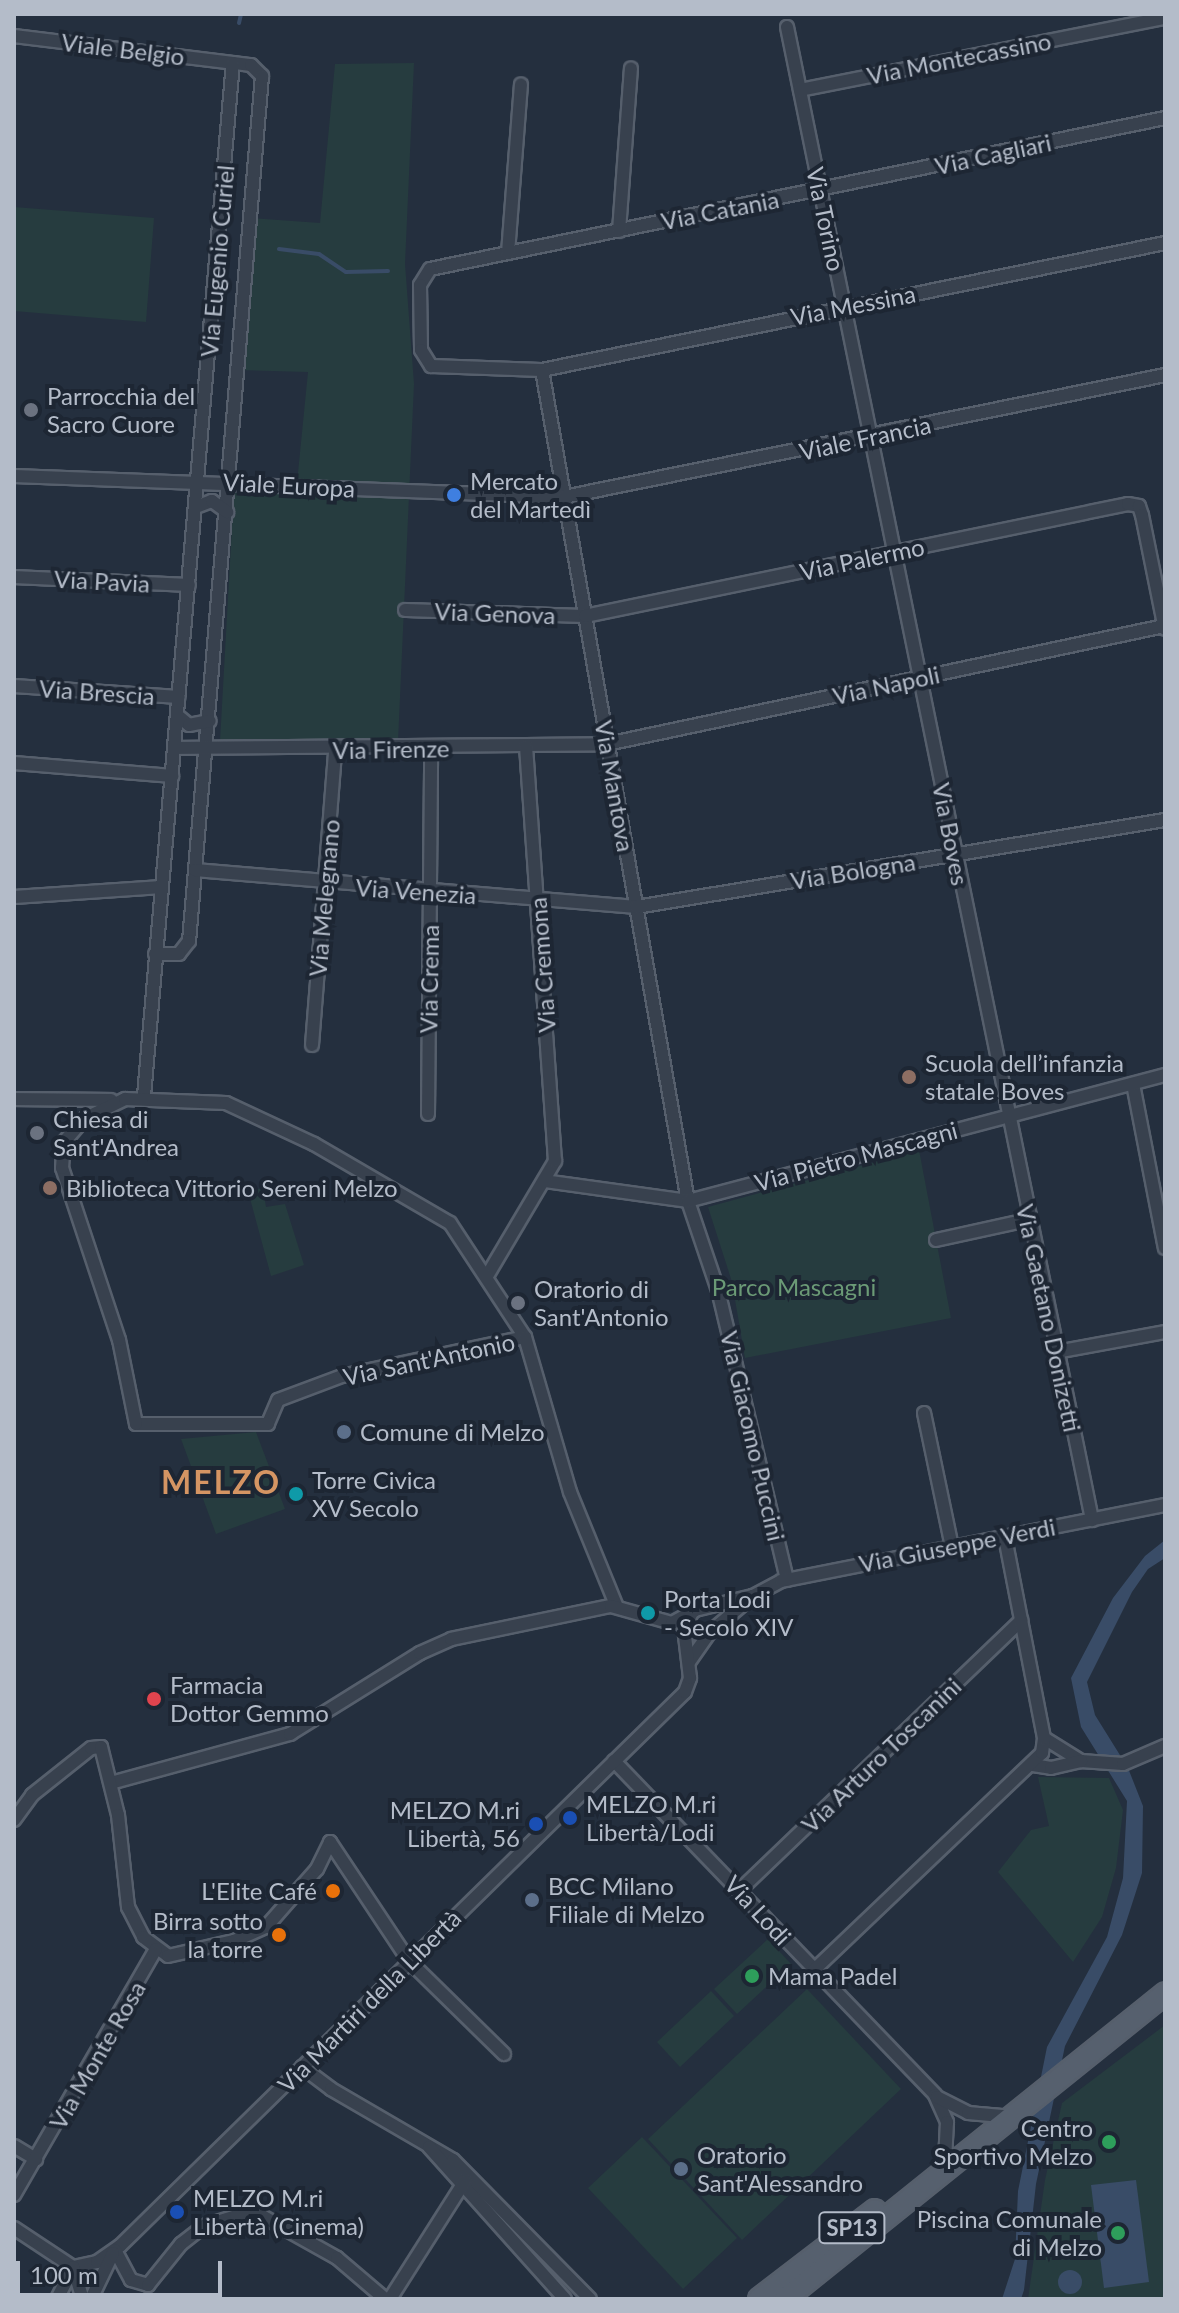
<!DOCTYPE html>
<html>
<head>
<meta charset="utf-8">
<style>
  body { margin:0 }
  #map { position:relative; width:1179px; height:2313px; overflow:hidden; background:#242f3e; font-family:Lato,sans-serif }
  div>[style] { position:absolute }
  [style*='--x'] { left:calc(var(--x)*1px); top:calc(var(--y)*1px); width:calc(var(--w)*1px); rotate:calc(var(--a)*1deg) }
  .green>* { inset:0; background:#263c3f }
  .water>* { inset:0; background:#394c67 }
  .round { border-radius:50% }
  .stream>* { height:4px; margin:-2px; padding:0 2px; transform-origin:2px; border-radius:2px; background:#394c67 }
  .roads { filter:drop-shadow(2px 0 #565f6c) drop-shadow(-2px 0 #565f6c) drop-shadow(0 2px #565f6c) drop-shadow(0 -2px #565f6c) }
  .minor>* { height:12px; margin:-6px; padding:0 6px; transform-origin:6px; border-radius:6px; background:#38414e }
  .primary>* { height:20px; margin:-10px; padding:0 10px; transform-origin:10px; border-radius:10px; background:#56606e }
  .dots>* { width:22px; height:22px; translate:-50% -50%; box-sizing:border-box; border:4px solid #1d2633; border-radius:50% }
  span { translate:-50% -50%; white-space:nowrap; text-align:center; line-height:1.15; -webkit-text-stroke:8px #1d2633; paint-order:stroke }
  .shield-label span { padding:2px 6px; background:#1d2633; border:2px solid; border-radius:6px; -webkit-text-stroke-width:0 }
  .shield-label { font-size:22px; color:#b4bcc9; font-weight:700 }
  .street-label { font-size:24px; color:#b4bcc9 }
  .poi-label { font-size:24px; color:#b4bcc9 }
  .left { translate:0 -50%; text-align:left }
  .right { translate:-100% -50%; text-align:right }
  .park-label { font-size:24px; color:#6b9a76 }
  .district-label { font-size:32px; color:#d59563; font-weight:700; letter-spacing:2px }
  .frame { position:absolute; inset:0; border:16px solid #b4bcc9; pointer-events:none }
  .scale { position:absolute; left:16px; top:2261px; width:206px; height:36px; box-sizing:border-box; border:4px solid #b4bcc9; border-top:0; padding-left:10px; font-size:24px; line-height:28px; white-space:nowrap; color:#b4bcc9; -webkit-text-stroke:6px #1d2633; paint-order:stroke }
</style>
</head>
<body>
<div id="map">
  <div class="green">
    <div style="clip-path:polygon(414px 63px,405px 264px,414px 384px,398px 742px,220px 741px,234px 491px,296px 493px,308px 372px,238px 370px,251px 218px,320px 223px,335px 64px)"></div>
    <div style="clip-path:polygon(14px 207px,154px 218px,146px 322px,14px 311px)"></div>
    <div style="clip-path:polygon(919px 1150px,951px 1318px,745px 1358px,732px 1282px,708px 1207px)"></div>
    <div style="clip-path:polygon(263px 1188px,266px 1207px,285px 1204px,304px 1265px,271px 1276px,248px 1191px)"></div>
    <div style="clip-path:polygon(256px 1432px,285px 1509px,216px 1534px,181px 1439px)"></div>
    <div style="clip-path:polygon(1038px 1777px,1109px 1778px,1123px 1810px,1116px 1868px,1102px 1917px,1073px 1962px,998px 1872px,1031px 1830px,1049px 1826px)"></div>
    <div style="clip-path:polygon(768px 1939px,791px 1964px,737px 2014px,714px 1989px)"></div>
    <div style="clip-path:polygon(807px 1989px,901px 2089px,742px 2240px,648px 2139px)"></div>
    <div style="clip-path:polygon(711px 1991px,734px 2016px,680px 2067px,657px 2042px)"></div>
    <div style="clip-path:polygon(1165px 2025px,1165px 2299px,1028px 2299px,1045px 2180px,1062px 2103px)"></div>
    <div style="clip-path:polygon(642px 2137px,737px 2238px,683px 2289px,588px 2188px)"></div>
  </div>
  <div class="water">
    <div style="clip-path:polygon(1165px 1540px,1165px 1558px,1148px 1569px,1132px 1592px,1087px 1682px,1095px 1715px,1128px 1768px,1143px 1806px,1142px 1873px,1122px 1935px,1065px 2046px,1036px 2184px,1024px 2290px,1021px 2299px,1002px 2299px,1015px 2259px,1018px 2191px,1047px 2047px,1107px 1937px,1123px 1878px,1127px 1801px,1081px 1727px,1071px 1678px,1113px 1598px,1145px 1556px)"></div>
    <div style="clip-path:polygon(1136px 2180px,1149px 2282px,1104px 2288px,1091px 2185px)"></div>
    <div class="round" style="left:1058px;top:2270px;width:24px;height:24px"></div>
  </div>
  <div class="stream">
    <div style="--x:239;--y:23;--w:9;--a:-77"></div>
    <div style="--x:279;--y:249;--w:40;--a:7.1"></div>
    <div style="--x:319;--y:254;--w:32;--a:34"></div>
    <div style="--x:346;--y:272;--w:42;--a:-1.4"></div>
  </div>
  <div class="roads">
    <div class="minor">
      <div style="--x:787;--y:27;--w:1524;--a:78.45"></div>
      <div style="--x:14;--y:36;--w:239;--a:7"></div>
      <div style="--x:251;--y:65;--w:16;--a:45"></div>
      <div style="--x:262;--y:76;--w:868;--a:94.82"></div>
      <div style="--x:189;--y:941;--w:16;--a:128"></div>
      <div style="--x:179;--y:954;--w:24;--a:180"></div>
      <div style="--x:800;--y:90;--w:372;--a:-11.2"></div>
      <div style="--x:1165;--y:118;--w:750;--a:168.39"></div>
      <div style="--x:430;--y:269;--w:19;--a:122"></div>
      <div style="--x:420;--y:285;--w:65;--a:89.1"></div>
      <div style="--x:421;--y:350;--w:19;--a:58"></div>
      <div style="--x:431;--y:366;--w:111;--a:2.1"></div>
      <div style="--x:542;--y:370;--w:636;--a:-11.52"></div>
      <div style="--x:619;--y:231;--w:163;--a:-85.8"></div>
      <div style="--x:508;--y:253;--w:169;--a:-85.6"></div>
      <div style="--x:542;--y:370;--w:844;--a:80.04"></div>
      <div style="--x:688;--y:1201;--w:94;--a:71.4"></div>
      <div style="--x:718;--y:1290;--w:298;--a:76.6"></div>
      <div style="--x:14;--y:476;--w:550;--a:2.19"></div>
      <div style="--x:564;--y:497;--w:613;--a:-11.47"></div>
      <div style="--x:196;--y:507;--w:17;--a:-21"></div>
      <div style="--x:212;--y:501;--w:19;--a:36"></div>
      <div style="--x:14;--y:577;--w:175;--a:2.6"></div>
      <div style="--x:405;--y:610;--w:180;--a:1.9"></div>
      <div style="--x:585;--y:616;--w:554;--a:-11.65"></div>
      <div style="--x:1128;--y:504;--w:11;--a:10"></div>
      <div style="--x:1139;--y:506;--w:9;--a:72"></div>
      <div style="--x:1142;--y:515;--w:116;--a:78.6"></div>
      <div style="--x:14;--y:686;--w:165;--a:3.8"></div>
      <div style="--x:178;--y:716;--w:14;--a:39"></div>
      <div style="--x:189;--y:725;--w:21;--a:-11"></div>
      <div style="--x:175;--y:748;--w:432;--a:-0.5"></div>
      <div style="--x:607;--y:744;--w:569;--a:-11.96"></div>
      <div style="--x:14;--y:763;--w:159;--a:4.7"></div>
      <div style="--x:195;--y:870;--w:443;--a:4.8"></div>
      <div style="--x:636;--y:907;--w:536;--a:-9.34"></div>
      <div style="--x:14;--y:897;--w:148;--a:-3.9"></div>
      <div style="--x:312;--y:1045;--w:296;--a:-85.5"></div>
      <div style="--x:1133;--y:1084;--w:167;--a:79"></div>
      <div style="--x:144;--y:1096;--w:1037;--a:-85.08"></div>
      <div style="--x:14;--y:1099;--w:97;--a:0.6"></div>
      <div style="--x:428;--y:1114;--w:366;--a:-89.5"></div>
      <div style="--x:544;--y:1181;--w:145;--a:7.9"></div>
      <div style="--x:688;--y:1201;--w:493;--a:-14.8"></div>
      <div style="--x:936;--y:1240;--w:94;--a:-12.3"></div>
      <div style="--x:487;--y:1276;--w:134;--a:-59.4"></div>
      <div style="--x:555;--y:1161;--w:416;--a:-94"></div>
      <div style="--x:525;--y:1337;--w:187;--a:168"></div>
      <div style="--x:342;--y:1376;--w:68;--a:159.4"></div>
      <div style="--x:278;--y:1400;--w:26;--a:113"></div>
      <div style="--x:268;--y:1424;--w:132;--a:180"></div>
      <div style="--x:136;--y:1424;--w:86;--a:-101.4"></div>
      <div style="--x:119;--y:1340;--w:181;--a:-108.3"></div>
      <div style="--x:62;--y:1168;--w:26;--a:-86"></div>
      <div style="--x:64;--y:1142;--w:30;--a:-49"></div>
      <div style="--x:84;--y:1119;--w:46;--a:-26"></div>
      <div style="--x:125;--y:1099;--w:101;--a:2.3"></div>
      <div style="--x:226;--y:1103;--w:97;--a:25"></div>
      <div style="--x:314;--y:1144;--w:157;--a:30.2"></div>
      <div style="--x:450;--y:1223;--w:136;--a:56.7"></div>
      <div style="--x:525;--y:1337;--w:161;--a:73.8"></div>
      <div style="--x:570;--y:1492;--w:122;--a:67.8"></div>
      <div style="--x:1056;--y:1352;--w:111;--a:-10.4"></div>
      <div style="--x:924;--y:1413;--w:137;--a:78.2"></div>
      <div style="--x:689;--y:1662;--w:35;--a:-55"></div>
      <div style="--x:709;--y:1633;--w:57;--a:-40.1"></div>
      <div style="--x:753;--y:1596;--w:32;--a:-28"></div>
      <div style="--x:781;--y:1581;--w:391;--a:-11.2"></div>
      <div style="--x:1044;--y:1738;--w:44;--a:31.9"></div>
      <div style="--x:1081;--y:1761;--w:42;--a:4.1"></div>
      <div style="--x:1123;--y:1764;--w:46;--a:-23.2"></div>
      <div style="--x:614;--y:1761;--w:463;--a:46.1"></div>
      <div style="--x:935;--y:2095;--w:30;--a:66"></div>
      <div style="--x:947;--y:2122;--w:35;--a:93"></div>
      <div style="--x:1033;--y:1765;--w:18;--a:9"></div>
      <div style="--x:1051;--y:1768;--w:31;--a:-13"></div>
      <div style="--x:111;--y:1783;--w:186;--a:-15.3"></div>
      <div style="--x:290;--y:1734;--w:153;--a:-31.9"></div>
      <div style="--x:420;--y:1653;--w:34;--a:-24"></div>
      <div style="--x:451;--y:1639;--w:163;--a:-11.7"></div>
      <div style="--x:611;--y:1606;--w:63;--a:15.6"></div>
      <div style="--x:672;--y:1623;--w:26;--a:-29"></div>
      <div style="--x:695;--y:1610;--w:60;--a:-13.6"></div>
      <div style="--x:14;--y:1820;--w:31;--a:-54"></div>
      <div style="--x:32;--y:1795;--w:75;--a:-38.5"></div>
      <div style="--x:91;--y:1748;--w:10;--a:-6"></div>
      <div style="--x:101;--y:1747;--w:70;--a:76"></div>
      <div style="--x:118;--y:1815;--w:93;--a:83.8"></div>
      <div style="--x:128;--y:1907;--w:34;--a:63"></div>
      <div style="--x:143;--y:1937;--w:31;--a:37"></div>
      <div style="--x:168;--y:1956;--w:68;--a:-12.8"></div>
      <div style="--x:234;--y:1941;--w:35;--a:-24"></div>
      <div style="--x:266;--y:1927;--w:77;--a:-48.7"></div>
      <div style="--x:317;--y:1869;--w:30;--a:-64"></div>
      <div style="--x:330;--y:1842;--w:143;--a:56.4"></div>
      <div style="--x:409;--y:1961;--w:133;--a:44.4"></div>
      <div style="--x:740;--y:1890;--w:390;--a:-43.8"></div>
      <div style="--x:814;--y:1970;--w:315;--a:-43.6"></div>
      <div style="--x:1042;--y:1753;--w:15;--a:-82"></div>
      <div style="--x:1044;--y:1738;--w:205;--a:-101"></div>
      <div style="--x:302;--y:2067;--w:36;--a:37"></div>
      <div style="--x:331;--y:2089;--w:141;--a:30.2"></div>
      <div style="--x:453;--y:2160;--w:195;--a:45.4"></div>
      <div style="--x:937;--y:2097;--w:35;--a:27"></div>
      <div style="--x:968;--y:2113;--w:37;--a:5"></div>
      <div style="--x:14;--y:2146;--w:26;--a:31"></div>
      <div style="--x:429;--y:2147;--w:204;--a:48.2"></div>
      <div style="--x:14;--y:2195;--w:284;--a:-60"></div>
      <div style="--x:14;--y:2228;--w:71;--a:33.5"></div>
      <div style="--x:73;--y:2267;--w:25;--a:-12"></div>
      <div style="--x:97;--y:2262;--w:28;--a:-35"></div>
      <div style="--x:120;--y:2246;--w:791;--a:-44.44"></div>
      <div style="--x:685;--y:1692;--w:15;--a:-70"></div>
      <div style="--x:690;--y:1678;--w:50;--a:-96.8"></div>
      <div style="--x:684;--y:1628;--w:18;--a:-63"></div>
      <div style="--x:115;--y:2250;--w:34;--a:62"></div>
      <div style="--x:131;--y:2280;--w:18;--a:16"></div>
      <div style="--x:148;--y:2285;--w:53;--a:-51.2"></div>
      <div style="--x:181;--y:2244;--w:29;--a:-38"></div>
      <div style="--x:204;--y:2226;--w:34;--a:-17"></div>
      <div style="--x:236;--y:2216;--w:26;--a:0"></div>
      <div style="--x:262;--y:2216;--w:86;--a:29.2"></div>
      <div style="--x:337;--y:2258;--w:63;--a:40.5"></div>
      <div style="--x:73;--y:2267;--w:34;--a:73"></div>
      <div style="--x:57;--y:2299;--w:36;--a:-63"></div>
      <div style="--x:91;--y:2299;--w:51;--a:-64.4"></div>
      <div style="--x:390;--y:2299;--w:140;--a:-57.6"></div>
    </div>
    <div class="primary">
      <div style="--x:759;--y:2299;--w:146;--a:-37.5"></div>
      <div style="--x:785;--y:2299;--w:488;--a:-38.8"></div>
    </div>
  </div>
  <div class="dots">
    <div style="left:31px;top:410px;background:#6b7280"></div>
    <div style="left:454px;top:495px;background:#3f7fe0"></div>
    <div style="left:909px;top:1077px;background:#8d6e63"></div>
    <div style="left:37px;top:1133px;background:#6b7280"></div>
    <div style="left:50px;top:1188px;background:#8d6e63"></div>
    <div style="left:518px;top:1303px;background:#6b7280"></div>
    <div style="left:344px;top:1432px;background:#5c6f8a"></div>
    <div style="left:296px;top:1494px;background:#0f9aa8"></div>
    <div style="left:648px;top:1613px;background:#0f9aa8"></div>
    <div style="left:154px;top:1699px;background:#e0444e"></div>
    <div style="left:570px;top:1818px;background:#1a4fb4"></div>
    <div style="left:536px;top:1824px;background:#1a4fb4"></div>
    <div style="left:333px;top:1891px;background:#e8710a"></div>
    <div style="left:532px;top:1900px;background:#5c6f8a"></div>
    <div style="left:279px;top:1935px;background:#e8710a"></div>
    <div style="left:752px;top:1976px;background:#2e9e5b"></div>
    <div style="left:1109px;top:2142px;background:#2e9e5b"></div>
    <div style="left:681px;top:2169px;background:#5c6f8a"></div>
    <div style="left:177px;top:2212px;background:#1a4fb4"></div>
    <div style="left:1118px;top:2233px;background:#2e9e5b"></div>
  </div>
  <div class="shield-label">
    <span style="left:852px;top:2228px">SP13</span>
  </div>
  <div class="street-label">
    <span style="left:123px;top:49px;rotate:7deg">Viale Belgio</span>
    <span style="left:959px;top:58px;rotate:-11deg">Via Montecassino</span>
    <span style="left:993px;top:154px;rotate:-12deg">Via Cagliari</span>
    <span style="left:720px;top:210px;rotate:-11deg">Via Catania</span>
    <span style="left:826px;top:219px;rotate:78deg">Via Torino</span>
    <span style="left:217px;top:261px;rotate:-85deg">Via Eugenio Curiel</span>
    <span style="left:853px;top:305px;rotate:-11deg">Via Messina</span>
    <span style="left:865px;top:438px;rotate:-12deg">Viale Francia</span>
    <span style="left:289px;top:485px;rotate:3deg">Viale Europa</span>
    <span style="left:862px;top:559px;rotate:-12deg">Via Palermo</span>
    <span style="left:102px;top:581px;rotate:3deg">Via Pavia</span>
    <span style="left:495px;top:613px;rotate:2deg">Via Genova</span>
    <span style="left:886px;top:685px;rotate:-12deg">Via Napoli</span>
    <span style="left:97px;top:692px;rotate:4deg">Via Brescia</span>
    <span style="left:391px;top:749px;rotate:-1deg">Via Firenze</span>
    <span style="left:615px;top:786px;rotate:80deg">Via Mantova</span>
    <span style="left:951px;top:834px;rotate:79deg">Via Boves</span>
    <span style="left:853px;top:871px;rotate:-9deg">Via Bologna</span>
    <span style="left:416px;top:891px;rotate:4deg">Via Venezia</span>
    <span style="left:324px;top:898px;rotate:-85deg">Via Melegnano</span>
    <span style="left:542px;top:965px;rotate:-94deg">Via Cremona</span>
    <span style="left:429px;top:979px;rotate:-89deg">Via Crema</span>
    <span style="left:856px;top:1156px;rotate:-15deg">Via Pietro Mascagni</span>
    <span style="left:1049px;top:1318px;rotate:78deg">Via Gaetano Donizetti</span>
    <span style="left:429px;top:1359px;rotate:-12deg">Via Sant'Antonio</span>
    <span style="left:753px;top:1436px;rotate:77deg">Via Giacomo Puccini</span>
    <span style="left:957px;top:1545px;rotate:-11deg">Via Giuseppe Verdi</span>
    <span style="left:881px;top:1755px;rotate:-44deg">Via Arturo Toscanini</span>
    <span style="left:758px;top:1910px;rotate:47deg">Via Lodi</span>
    <span style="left:369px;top:2001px;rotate:-45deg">Via Martiri della Libertà</span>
    <span style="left:97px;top:2055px;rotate:-60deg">Via Monte Rosa</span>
  </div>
  <div class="poi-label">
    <span class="left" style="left:47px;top:410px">Parrocchia del<br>Sacro Cuore</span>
    <span class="left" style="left:470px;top:495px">Mercato<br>del Martedì</span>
    <span class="left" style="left:925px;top:1077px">Scuola dell’infanzia<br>statale Boves</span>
    <span class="left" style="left:53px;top:1133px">Chiesa di<br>Sant'Andrea</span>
    <span class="left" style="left:66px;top:1188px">Biblioteca Vittorio Sereni Melzo</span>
    <span class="left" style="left:534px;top:1303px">Oratorio di<br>Sant'Antonio</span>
    <span class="left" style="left:360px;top:1432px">Comune di Melzo</span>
    <span class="left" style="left:312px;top:1494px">Torre Civica<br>XV Secolo</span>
    <span class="left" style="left:664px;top:1613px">Porta Lodi<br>- Secolo XIV</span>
    <span class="left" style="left:170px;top:1699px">Farmacia<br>Dottor Gemmo</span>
    <span class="left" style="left:586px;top:1818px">MELZO M.ri<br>Libertà/Lodi</span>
    <span class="right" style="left:520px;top:1824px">MELZO M.ri<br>Libertà, 56</span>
    <span class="left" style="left:548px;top:1900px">BCC Milano<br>Filiale di Melzo</span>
    <span class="right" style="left:317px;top:1891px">L'Elite Café</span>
    <span class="right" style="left:263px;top:1935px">Birra sotto<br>la torre</span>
    <span class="left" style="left:768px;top:1976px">Mama Padel</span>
    <span class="right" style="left:1093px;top:2142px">Centro<br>Sportivo Melzo</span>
    <span class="left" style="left:697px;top:2169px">Oratorio<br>Sant'Alessandro</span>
    <span class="left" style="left:193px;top:2212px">MELZO M.ri<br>Libertà (Cinema)</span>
    <span class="right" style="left:1102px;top:2233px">Piscina Comunale<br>di Melzo</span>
  </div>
  <div class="park-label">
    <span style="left:794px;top:1287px">Parco Mascagni</span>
  </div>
  <div class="district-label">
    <span style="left:221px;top:1482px">MELZO</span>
  </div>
  <div class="frame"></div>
  <div class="scale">100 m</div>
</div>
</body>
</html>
